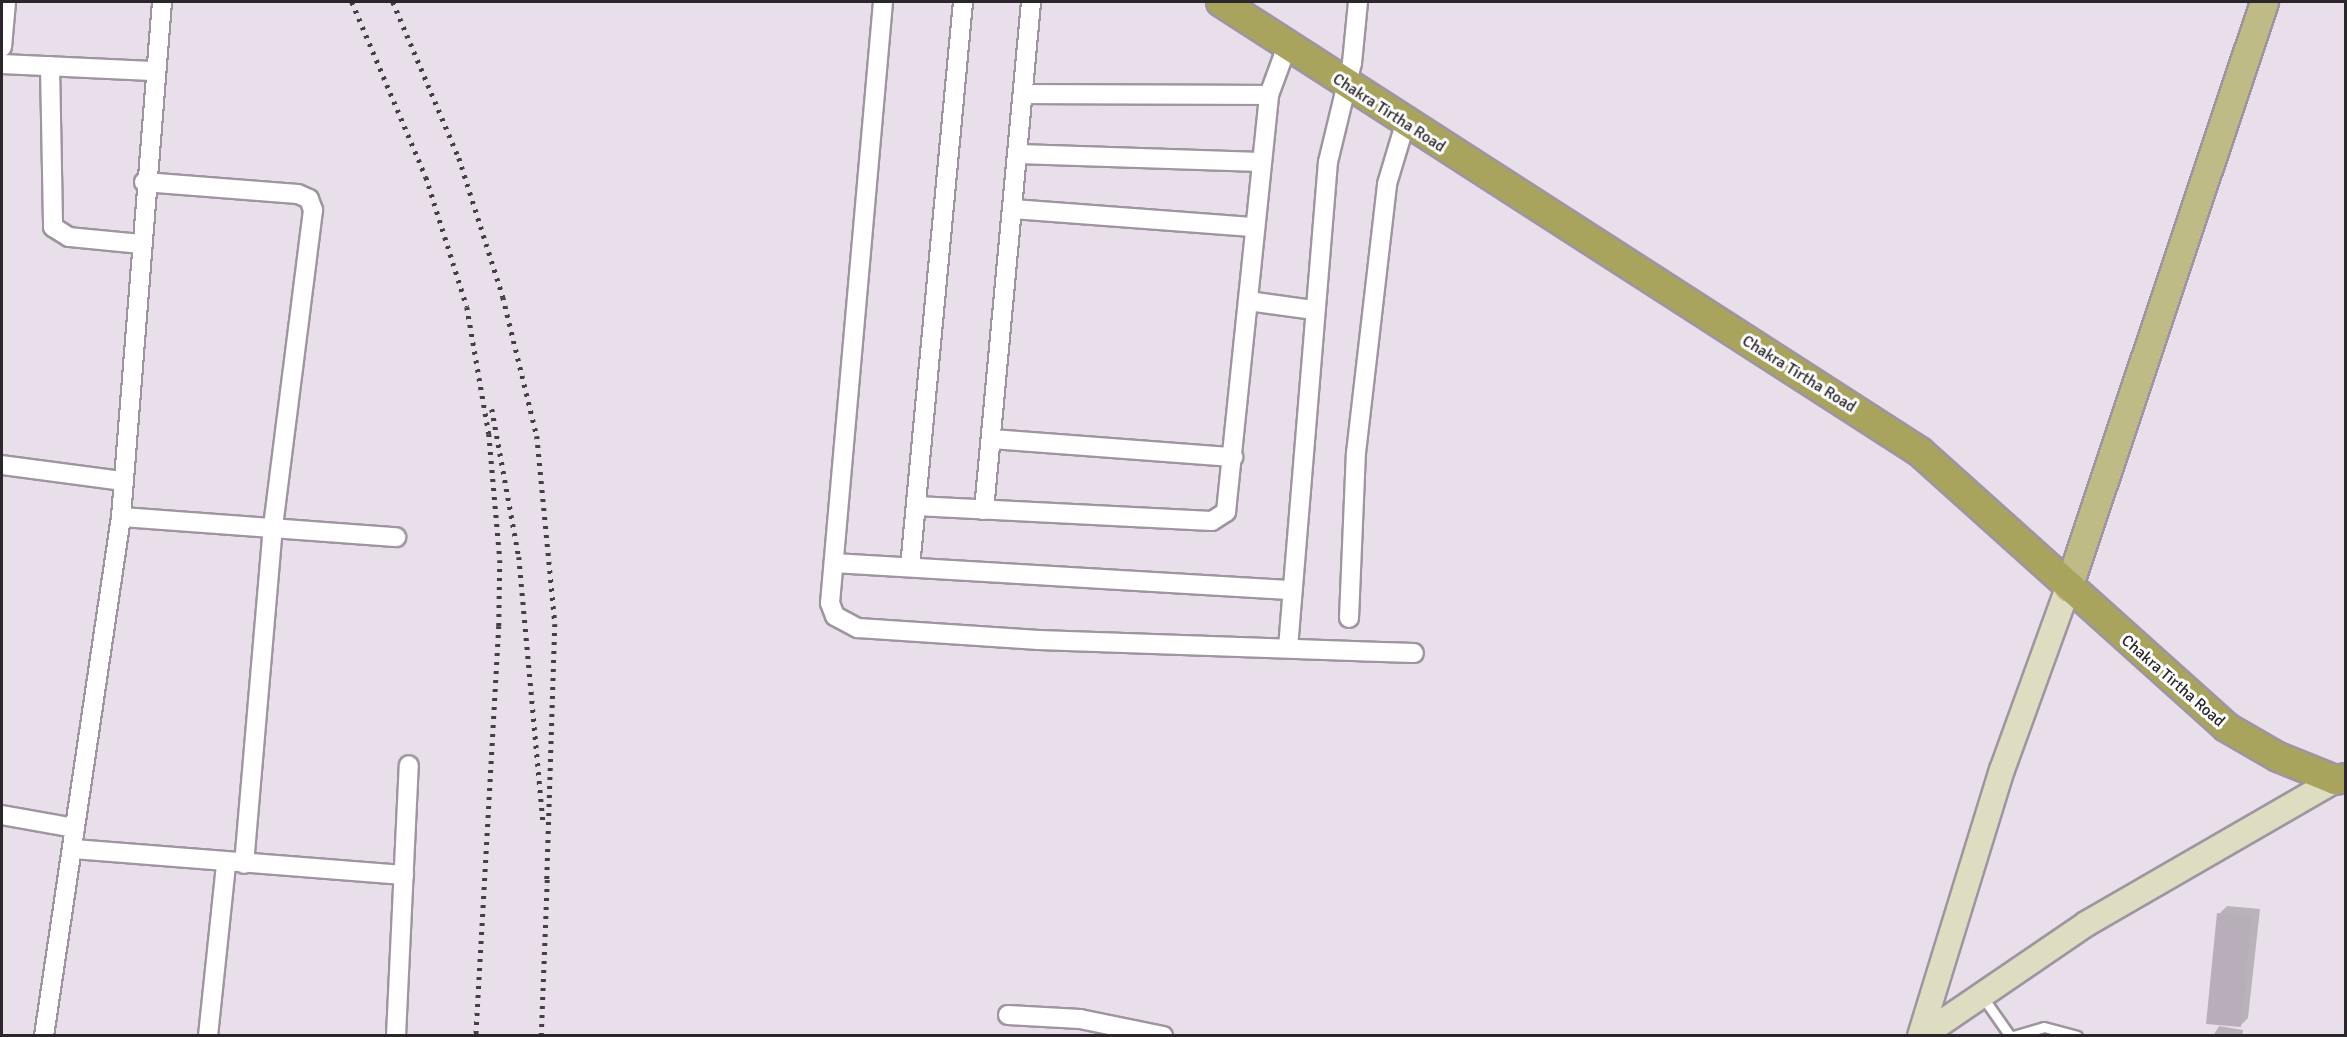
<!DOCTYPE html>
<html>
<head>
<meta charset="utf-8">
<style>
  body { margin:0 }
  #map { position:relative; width:2347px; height:1037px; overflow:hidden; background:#e9dfea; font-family:Signika,sans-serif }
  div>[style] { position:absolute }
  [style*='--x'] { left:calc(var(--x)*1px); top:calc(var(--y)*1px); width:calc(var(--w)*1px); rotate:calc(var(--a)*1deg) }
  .shadow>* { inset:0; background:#0003 }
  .building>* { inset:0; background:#b8aeba }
  .roads { filter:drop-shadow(2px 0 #9f95a0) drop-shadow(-2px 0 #9f95a0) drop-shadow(0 2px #9f95a0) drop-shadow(0 -2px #9f95a0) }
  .service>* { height:9px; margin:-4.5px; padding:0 4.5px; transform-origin:4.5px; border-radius:4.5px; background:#fff }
  .minor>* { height:18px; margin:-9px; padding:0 9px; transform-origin:9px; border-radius:9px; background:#fff }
  .secondary>* { height:24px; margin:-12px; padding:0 12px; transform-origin:12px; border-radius:12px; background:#deddc2 }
  .primary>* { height:27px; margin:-13.5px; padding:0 13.5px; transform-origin:13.5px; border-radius:13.5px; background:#bebb86 }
  .trunk>* { height:28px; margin:-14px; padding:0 14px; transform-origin:14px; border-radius:14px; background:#a8a45e }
  .rail>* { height:4.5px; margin-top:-2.25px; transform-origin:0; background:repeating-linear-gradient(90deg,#443f44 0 3px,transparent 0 9px) }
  span { translate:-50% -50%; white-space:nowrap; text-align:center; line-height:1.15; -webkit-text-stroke:6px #fff; paint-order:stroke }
  .street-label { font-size:16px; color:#2a262a }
  .frame { position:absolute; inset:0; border:3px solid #2a262a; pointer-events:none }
</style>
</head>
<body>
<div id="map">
  <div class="shadow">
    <div style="clip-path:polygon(2227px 906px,2260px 909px,2248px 1018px,2240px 1026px,2219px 914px)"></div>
    <div style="clip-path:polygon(2219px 1026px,2243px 1030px,2242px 1036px,2213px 1036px)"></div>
  </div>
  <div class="building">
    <div style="clip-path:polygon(2217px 913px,2252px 917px,2241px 1027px,2206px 1024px)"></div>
  </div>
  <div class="roads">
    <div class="service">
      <div style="--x:1982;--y:996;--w:49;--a:55"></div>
      <div style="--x:2013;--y:1036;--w:32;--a:-16"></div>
      <div style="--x:2044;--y:1027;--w:34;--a:15"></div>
    </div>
    <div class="minor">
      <div style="--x:883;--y:2;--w:603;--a:95.04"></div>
      <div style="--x:830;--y:603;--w:14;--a:69"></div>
      <div style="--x:835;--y:616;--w:26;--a:28"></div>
      <div style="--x:858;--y:628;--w:181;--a:3.8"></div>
      <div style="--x:1039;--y:640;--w:375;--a:2"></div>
      <div style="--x:2;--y:47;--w:45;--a:-84.9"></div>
      <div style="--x:2;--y:64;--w:150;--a:2.7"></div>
      <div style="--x:50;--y:66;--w:161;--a:88.9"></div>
      <div style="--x:53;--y:227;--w:19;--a:32"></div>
      <div style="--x:69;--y:237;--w:71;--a:5.6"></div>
      <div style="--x:1024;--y:94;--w:245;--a:0.2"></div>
      <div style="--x:1018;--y:154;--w:243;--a:1.9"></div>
      <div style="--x:144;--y:182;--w:154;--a:4.5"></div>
      <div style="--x:298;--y:194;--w:12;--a:24"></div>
      <div style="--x:309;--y:199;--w:12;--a:70"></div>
      <div style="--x:313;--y:210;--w:319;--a:97.2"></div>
      <div style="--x:273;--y:526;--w:339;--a:94.9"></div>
      <div style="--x:1013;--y:209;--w:243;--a:4.3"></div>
      <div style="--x:1248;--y:301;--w:67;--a:7.8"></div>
      <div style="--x:991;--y:439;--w:243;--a:4.3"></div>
      <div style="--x:2;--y:465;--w:121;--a:7.6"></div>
      <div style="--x:916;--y:506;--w:296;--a:2.9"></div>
      <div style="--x:1212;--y:521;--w:17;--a:-33"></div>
      <div style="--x:1226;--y:512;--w:419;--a:-84.1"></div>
      <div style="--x:1269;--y:95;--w:52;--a:-69.8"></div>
      <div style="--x:984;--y:510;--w:510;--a:-84.71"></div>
      <div style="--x:121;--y:517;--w:276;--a:4.2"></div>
      <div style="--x:834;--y:563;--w:459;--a:3.4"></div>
      <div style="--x:910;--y:567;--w:567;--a:-84.64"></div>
      <div style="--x:1349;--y:618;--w:165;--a:-87.6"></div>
      <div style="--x:1356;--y:453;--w:271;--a:-83.4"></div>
      <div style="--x:1387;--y:184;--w:63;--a:-73.3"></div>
      <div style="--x:1288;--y:648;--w:488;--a:-85.3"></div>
      <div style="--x:1328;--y:162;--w:102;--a:-76.4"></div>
      <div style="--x:1352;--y:63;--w:61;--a:-84.4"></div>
      <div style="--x:2;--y:815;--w:74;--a:10.1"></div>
      <div style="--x:73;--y:849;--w:332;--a:4.5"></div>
      <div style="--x:1008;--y:1015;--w:72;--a:3.2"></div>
      <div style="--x:1080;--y:1019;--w:85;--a:11.6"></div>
      <div style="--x:44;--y:1036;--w:525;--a:-81.56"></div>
      <div style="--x:121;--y:517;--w:517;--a:-85.45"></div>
      <div style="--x:208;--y:1036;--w:173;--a:-84"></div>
      <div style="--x:396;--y:1036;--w:271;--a:-87.3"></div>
    </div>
    <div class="secondary">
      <div style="--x:1920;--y:1036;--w:278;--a:-72.9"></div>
      <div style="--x:2002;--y:770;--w:194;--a:-70.1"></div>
      <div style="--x:1922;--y:1036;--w:199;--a:-34.3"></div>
      <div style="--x:2086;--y:924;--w:288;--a:-30"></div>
    </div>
    <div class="primary">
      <div style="--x:2068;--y:588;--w:618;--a:-71.51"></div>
    </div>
    <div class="trunk">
      <div style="--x:1221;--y:2;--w:831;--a:32.77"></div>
      <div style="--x:1920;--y:452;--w:411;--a:41.9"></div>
      <div style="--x:2226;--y:727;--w:60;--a:30"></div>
      <div style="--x:2278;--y:757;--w:61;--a:22"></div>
      <div style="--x:2335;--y:780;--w:11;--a:-10"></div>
    </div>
  </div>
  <div class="rail">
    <div style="--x:352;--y:2;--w:190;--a:67.1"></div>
    <div style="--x:426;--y:177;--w:136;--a:72.5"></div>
    <div style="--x:467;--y:307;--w:129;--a:80.2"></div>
    <div style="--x:489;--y:434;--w:126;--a:85"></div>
    <div style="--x:500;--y:560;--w:66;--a:90.9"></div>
    <div style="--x:499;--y:626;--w:411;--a:93.2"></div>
    <div style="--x:393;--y:2;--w:169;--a:67.1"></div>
    <div style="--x:459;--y:158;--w:146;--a:72.4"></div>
    <div style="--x:503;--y:297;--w:143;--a:76.3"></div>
    <div style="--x:537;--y:436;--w:189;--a:84.5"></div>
    <div style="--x:555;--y:624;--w:261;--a:91.8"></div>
    <div style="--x:492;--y:409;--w:150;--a:79.7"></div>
    <div style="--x:519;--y:557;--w:264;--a:84.8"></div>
    <div style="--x:541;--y:1036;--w:159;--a:-87.8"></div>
  </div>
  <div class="street-label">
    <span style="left:1389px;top:113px;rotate:33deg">Chakra Tirtha Road</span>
    <span style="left:1799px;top:374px;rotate:32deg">Chakra Tirtha Road</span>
    <span style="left:2173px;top:681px;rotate:41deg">Chakra Tirtha Road</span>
  </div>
  <div class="frame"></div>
</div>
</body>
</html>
